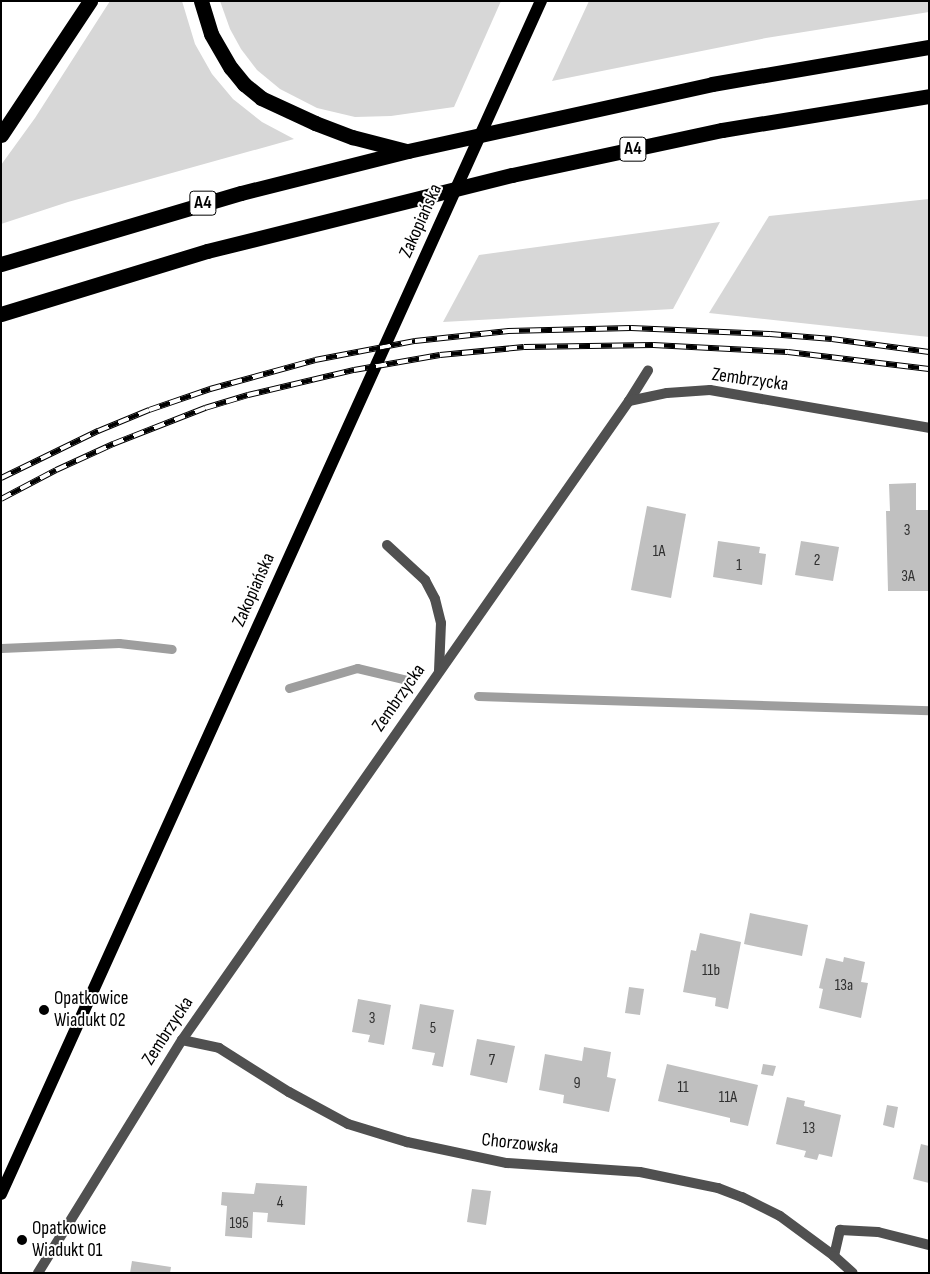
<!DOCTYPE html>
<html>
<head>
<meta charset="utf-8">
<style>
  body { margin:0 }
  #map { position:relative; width:930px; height:1274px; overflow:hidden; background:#fff; font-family:"Sofia Sans Condensed",sans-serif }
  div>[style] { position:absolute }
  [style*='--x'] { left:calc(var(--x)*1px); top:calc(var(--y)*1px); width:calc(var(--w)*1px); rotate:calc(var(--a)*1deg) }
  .green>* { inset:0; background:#d7d7d7 }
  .stream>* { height:9px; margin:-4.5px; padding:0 4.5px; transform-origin:4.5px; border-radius:4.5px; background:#9e9e9e }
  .building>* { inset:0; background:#c0c0c0 }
  .service>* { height:10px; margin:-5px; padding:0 5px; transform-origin:5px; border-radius:5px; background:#505050 }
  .minor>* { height:10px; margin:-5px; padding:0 5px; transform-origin:5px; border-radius:5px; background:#505050 }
  .primary>* { height:12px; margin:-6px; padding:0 6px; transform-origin:6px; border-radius:6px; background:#000 }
  .motorway>* { height:15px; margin:-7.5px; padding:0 7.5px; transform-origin:7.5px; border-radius:7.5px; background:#000 }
  .rail>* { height:5.5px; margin-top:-2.75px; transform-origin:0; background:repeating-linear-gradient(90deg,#fff 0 11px,#000 0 22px); box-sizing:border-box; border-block:1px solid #000 }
  .dots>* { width:14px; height:14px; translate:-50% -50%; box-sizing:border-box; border:2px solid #fff; border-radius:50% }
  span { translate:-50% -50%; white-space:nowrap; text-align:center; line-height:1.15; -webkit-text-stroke:4px #fff; paint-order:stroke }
  .number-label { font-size:16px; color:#303030 }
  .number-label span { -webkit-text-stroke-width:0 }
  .shield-label span { padding:1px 4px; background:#fff; border:1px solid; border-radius:4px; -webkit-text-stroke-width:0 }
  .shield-label { font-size:18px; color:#000; font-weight:700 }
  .street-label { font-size:19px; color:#000 }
  .poi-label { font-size:19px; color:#000 }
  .left { translate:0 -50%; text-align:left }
  .frame { position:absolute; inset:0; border:2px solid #000; pointer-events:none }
</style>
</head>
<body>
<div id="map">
  <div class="green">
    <div style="clip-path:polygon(110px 1px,182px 1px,195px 44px,212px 74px,233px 99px,262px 122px,294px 139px,68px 202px,1px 224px,1px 165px,35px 118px)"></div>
    <div style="clip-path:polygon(220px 1px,501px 1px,454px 107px,391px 116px,355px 117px,317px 108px,280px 89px,257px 70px,241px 49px,230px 29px)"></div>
    <div style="clip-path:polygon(589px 1px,929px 1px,929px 12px,766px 38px,552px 81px)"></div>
    <div style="clip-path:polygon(929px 199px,929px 337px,709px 313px,769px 216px)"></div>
    <div style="clip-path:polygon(720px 222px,673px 309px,443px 322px,479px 255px)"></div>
  </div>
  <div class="stream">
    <div style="--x:1;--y:648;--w:118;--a:-2.4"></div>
    <div style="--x:119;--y:643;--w:53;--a:6.5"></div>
    <div style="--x:289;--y:688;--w:71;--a:-16.4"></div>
    <div style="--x:357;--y:668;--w:51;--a:13.5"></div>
    <div style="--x:478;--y:696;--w:451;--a:1.8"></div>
  </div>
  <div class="building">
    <div style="clip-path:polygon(916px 483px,916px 510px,928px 510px,929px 591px,888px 591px,886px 511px,890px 511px,889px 484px)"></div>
    <div style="clip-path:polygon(647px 506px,686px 514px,671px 598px,631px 590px)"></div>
    <div style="clip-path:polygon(718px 541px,760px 547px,759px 553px,766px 554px,762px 585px,713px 577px)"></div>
    <div style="clip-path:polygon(801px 541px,839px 547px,833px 581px,795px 575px)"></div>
    <div style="clip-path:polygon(750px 913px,808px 925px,802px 956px,744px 944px)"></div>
    <div style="clip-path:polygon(700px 933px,741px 942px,728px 1009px,715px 1006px,716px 998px,683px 992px,691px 950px,696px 951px)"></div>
    <div style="clip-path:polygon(844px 957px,865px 962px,861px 982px,868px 983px,861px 1018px,819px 1008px,823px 989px,819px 988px,826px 958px,843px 962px)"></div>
    <div style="clip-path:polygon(629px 987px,644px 989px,640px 1015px,625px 1013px)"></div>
    <div style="clip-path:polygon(358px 999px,391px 1005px,384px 1045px,368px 1042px,370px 1035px,352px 1032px)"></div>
    <div style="clip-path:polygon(420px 1004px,454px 1010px,443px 1067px,432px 1065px,435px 1053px,412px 1049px)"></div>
    <div style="clip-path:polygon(477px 1039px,515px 1046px,507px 1083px,470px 1075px)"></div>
    <div style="clip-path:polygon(584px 1047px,611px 1052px,607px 1077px,616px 1079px,609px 1112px,563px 1103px,564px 1095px,539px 1090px,545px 1054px,582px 1061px)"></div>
    <div style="clip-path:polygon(667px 1064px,758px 1085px,748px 1126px,730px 1122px,730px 1118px,658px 1101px)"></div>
    <div style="clip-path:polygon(763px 1064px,776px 1066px,773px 1076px,761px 1074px)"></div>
    <div style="clip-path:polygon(787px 1097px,805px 1101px,804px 1106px,841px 1115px,832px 1157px,819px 1154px,817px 1160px,804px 1157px,806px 1151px,776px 1144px)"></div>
    <div style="clip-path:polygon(887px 1105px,898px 1107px,894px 1128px,883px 1125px)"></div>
    <div style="clip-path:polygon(921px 1144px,929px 1146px,929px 1183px,913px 1179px)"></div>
    <div style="clip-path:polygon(256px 1183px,307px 1186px,305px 1225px,267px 1222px,268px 1213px,253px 1212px,252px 1238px,225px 1236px,227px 1206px,221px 1205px,222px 1192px,254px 1194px)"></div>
    <div style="clip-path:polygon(472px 1189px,491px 1191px,486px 1225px,467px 1222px)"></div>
    <div style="clip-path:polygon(132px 1261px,171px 1267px,170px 1273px,130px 1273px)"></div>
  </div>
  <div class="service">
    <div style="--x:629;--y:401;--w:36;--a:-58"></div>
    <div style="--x:387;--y:545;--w:52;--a:42.6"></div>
    <div style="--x:425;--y:580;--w:21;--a:62"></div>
    <div style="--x:435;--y:599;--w:25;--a:76"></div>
    <div style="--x:441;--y:623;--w:48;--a:92.4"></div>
    <div style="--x:834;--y:1256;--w:27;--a:-77"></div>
    <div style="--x:840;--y:1230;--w:38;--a:3"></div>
    <div style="--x:878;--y:1232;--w:53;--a:14.3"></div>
  </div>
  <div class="minor">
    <div style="--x:182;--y:1040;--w:38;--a:12"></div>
    <div style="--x:219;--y:1048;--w:83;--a:32.2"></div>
    <div style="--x:289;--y:1092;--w:67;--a:28.5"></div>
    <div style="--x:348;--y:1124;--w:62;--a:17"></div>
    <div style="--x:407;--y:1142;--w:102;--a:11.9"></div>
    <div style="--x:507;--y:1163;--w:133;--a:3.9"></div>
    <div style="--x:640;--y:1172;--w:80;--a:11.6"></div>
    <div style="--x:718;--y:1188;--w:26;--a:21"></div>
    <div style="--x:742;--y:1197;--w:42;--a:26.6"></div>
    <div style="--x:780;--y:1216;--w:67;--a:36.5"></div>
    <div style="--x:834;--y:1256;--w:25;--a:42"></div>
    <div style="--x:38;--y:1273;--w:274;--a:-58.3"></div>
    <div style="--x:182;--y:1040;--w:780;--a:-55.03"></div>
    <div style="--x:629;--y:401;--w:39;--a:-12"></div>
    <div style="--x:667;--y:393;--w:43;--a:-4"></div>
    <div style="--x:710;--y:390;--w:222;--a:9.8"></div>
  </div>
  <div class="primary">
    <div style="--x:1;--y:1194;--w:1310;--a:-65.65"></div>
  </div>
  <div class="motorway">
    <div style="--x:201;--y:1;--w:34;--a:73"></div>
    <div style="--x:211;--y:34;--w:39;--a:60"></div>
    <div style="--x:231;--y:68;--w:21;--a:51"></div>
    <div style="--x:244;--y:84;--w:22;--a:39"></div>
    <div style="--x:261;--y:98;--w:60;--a:24.8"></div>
    <div style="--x:315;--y:123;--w:40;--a:21"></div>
    <div style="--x:352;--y:137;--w:56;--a:14.5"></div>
    <div style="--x:1;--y:135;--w:161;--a:-56.4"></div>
    <div style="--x:1;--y:264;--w:250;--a:-16.5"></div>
    <div style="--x:241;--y:193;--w:172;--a:-14.1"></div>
    <div style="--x:408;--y:151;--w:311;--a:-12.4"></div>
    <div style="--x:712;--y:84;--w:220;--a:-9.7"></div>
    <div style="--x:1;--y:314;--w:215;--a:-17"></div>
    <div style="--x:207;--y:251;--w:314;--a:-14"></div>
    <div style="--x:512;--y:175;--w:215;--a:-12.1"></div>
    <div style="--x:722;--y:130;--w:210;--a:-9.3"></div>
  </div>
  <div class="rail">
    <div style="--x:1;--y:478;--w:108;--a:-25.9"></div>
    <div style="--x:98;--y:431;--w:55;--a:-22.4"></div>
    <div style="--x:149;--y:410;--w:65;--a:-19"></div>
    <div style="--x:210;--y:389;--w:109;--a:-15.4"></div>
    <div style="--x:315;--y:360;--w:102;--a:-10.8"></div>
    <div style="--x:415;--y:341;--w:94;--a:-6.1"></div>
    <div style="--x:508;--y:331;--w:123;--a:-1.4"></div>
    <div style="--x:631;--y:328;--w:139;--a:2.5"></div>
    <div style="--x:770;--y:334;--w:62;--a:4.6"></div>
    <div style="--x:832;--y:339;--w:98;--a:7.6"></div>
    <div style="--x:1;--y:499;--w:62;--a:-27.8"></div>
    <div style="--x:56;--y:470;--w:63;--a:-24.5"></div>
    <div style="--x:113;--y:444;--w:99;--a:-21.4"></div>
    <div style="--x:205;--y:408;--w:45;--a:-16.8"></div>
    <div style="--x:248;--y:395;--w:109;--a:-13.3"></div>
    <div style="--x:354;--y:370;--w:87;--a:-9.9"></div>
    <div style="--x:440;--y:355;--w:84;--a:-5.4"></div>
    <div style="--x:524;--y:347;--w:129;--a:-0.9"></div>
    <div style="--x:653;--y:345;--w:135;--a:3"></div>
    <div style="--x:788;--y:352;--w:142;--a:6.9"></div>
  </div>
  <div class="dots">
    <div style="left:44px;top:1010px;background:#000"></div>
    <div style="left:22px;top:1240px;background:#000"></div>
  </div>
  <div class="number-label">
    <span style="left:907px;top:531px">3</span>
    <span style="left:659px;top:552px">1A</span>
    <span style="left:817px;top:561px">2</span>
    <span style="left:739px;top:566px">1</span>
    <span style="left:908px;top:577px">3A</span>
    <span style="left:711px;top:971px">11b</span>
    <span style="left:844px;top:986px">13a</span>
    <span style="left:372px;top:1019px">3</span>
    <span style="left:433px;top:1029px">5</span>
    <span style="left:492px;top:1061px">7</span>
    <span style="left:577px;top:1084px">9</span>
    <span style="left:683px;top:1088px">11</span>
    <span style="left:728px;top:1098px">11A</span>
    <span style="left:809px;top:1129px">13</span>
    <span style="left:280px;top:1203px">4</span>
    <span style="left:239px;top:1224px">195</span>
  </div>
  <div class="shield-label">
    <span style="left:633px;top:149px">A4</span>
    <span style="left:203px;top:203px">A4</span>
  </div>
  <div class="street-label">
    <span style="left:421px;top:221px;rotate:-66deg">Zakopiańska</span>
    <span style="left:750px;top:380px;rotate:8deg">Zembrzycka</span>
    <span style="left:254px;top:590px;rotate:-66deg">Zakopiańska</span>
    <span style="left:399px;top:698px;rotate:-55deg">Zembrzycka</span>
    <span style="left:168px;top:1031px;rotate:-57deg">Zembrzycka</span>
    <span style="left:520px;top:1144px;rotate:6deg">Chorzowska</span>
  </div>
  <div class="poi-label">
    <span class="left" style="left:54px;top:1010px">Opatkowice<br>Wiadukt 02</span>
    <span class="left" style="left:32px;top:1240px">Opatkowice<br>Wiadukt 01</span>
  </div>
  <div class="frame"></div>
</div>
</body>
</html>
